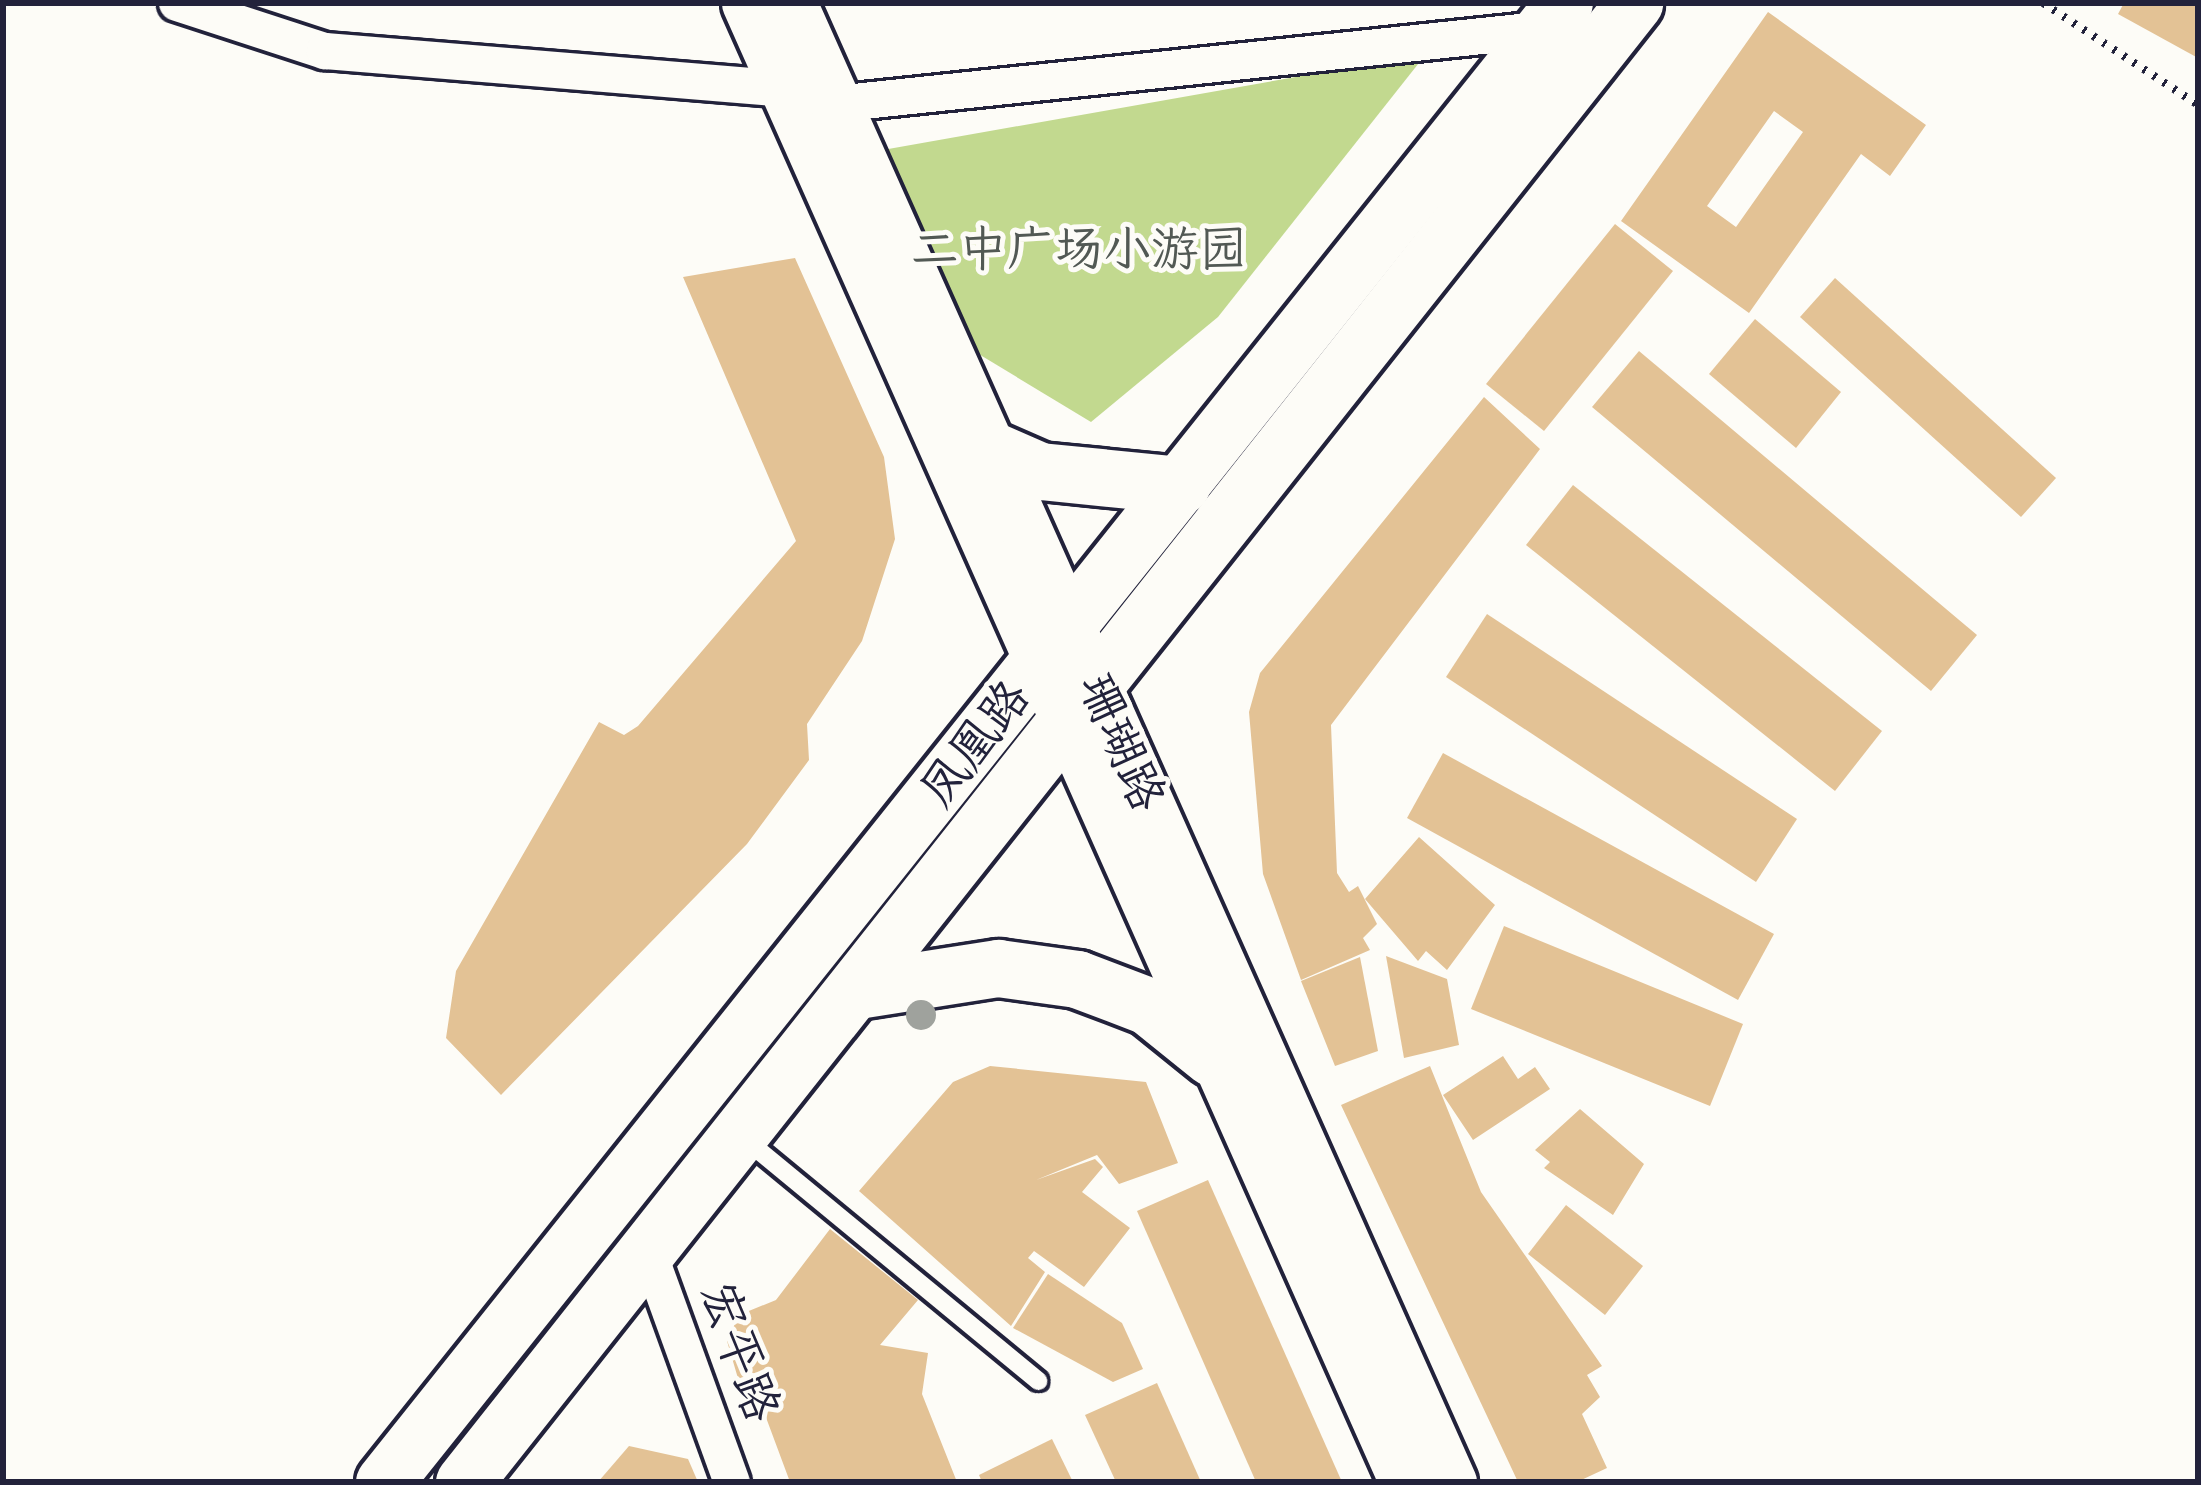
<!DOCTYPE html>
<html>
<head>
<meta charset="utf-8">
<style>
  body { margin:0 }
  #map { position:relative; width:2201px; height:1485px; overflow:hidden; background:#fdfcf7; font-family:"Indie Flower","LXGW WenKai TC",sans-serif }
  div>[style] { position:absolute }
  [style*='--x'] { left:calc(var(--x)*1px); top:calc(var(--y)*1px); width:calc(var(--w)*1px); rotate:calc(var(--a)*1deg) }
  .green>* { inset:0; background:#c2d98f }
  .building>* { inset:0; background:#e3c295 }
  .path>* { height:8px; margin-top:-4px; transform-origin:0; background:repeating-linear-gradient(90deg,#22223b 0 3px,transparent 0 12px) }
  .roads { filter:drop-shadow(3px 0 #22223b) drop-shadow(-3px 0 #22223b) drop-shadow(0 3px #22223b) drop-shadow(0 -3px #22223b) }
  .lane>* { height:18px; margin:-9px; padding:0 9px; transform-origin:9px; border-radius:9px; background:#fdfcf7 }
  .street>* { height:36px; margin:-18px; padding:0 18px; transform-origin:18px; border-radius:18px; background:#fdfcf7 }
  .secondary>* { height:51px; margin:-25.5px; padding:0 25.5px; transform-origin:25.5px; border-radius:25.5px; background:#fdfcf7 }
  .primary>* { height:57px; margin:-28.5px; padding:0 28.5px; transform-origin:28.5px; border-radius:28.5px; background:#fdfcf7 }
  .trees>* { width:30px; height:30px; margin:-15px; border-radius:50%; background:#9fa29d }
  span { translate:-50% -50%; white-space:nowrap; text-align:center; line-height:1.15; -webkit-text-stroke:10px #fdfcf7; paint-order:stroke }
  .park-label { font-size:48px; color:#525954 }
  .street-label { font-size:48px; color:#22223b }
  .frame { position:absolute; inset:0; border:6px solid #22223b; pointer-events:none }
</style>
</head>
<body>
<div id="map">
  <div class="green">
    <div style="clip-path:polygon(1426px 54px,1218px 317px,1091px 422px,967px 347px,877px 151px)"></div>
  </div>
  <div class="building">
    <div style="clip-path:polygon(2124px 3px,2198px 3px,2198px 58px,2118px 14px)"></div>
    <div style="clip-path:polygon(evenodd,1768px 12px,1926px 125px,1890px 176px,1861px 154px,1749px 313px,1621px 221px,1768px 12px,1774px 111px,1803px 132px,1736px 227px,1707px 206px,1774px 111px)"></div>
    <div style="clip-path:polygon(1615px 224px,1673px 271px,1544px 431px,1486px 384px)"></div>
    <div style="clip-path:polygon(795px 258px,884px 457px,895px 539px,862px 641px,807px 724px,809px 760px,747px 844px,501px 1095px,446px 1038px,456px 971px,599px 722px,624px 735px,638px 726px,796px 541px,683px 277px)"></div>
    <div style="clip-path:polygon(1835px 278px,2056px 478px,2021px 517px,1800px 317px)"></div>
    <div style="clip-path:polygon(1755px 319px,1841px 392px,1796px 448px,1709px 374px)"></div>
    <div style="clip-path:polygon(1639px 351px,1977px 635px,1931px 691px,1592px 407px)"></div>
    <div style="clip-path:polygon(1484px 397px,1540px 449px,1331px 725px,1337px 873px,1349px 892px,1358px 886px,1377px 924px,1363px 938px,1370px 950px,1301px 980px,1263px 874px,1249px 712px,1260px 673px)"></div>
    <div style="clip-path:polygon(1573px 485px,1882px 731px,1835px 791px,1526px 545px)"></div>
    <div style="clip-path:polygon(1487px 614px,1797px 819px,1756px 882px,1446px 677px)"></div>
    <div style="clip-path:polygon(1443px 753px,1774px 934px,1738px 1000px,1407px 818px)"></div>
    <div style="clip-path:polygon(1419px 837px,1495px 905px,1447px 970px,1426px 951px,1418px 961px,1365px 899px)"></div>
    <div style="clip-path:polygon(1504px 926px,1743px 1024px,1710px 1106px,1471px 1009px)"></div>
    <div style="clip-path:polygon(1386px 956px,1447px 979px,1459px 1045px,1404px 1058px)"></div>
    <div style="clip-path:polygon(1360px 957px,1378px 1051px,1335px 1066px,1301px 981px)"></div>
    <div style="clip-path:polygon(1503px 1056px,1518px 1079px,1535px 1067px,1550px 1089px,1473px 1140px,1443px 1095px)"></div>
    <div style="clip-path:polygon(990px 1066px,1146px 1082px,1178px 1163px,1119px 1184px,1097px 1155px,1036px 1180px,1095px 1159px,1103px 1167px,1082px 1192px,1130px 1228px,1084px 1287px,1034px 1251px,1028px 1258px,1045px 1272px,1011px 1326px,859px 1191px,953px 1082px)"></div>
    <div style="clip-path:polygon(1430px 1066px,1481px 1192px,1602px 1366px,1587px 1375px,1600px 1397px,1582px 1414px,1607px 1468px,1577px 1482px,1518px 1482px,1341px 1105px)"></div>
    <div style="clip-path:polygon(1580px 1109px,1644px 1164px,1613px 1215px,1544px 1168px,1550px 1162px,1535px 1150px)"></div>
    <div style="clip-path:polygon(1208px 1180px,1342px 1482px,1256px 1482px,1137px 1211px)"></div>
    <div style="clip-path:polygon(1566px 1205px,1643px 1266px,1605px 1315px,1528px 1254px)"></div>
    <div style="clip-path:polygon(830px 1229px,918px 1300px,880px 1345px,928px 1353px,922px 1394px,957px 1482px,790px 1482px,761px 1404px,742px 1392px,727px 1341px,739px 1315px,776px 1300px)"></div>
    <div style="clip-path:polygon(1048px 1274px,1122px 1323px,1143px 1369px,1113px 1382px,1013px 1328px)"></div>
    <div style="clip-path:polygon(1157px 1383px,1201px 1482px,1116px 1482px,1085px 1415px)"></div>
    <div style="clip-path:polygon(1052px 1439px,1073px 1482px,982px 1482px,979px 1475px)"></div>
    <div style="clip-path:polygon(629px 1446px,688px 1459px,698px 1482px,598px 1482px)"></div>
  </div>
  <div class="path">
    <div style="--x:2043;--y:3;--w:186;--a:33.3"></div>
  </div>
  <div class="roads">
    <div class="lane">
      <div style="--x:746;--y:1140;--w:379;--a:39.5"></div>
    </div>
    <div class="street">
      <div style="--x:177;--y:3;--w:156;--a:18"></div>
      <div style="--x:325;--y:51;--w:461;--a:4.7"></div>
      <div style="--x:835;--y:104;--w:708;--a:-6"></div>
      <div style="--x:650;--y:1256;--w:240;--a:70.1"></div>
    </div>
    <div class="secondary">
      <div style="--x:747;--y:3;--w:1619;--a:66.02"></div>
      <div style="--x:791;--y:3;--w:1620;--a:65.95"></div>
    </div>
    <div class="primary">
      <div style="--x:987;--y:448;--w:58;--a:23.5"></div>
      <div style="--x:1040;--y:471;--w:142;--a:5.7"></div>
      <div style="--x:857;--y:990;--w:143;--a:-8.9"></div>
      <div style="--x:998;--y:968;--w:80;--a:7.9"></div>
      <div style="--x:1077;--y:979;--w:76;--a:20.8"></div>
      <div style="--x:1148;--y:1006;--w:81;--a:39"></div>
      <div style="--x:384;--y:1482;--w:1892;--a:-51.42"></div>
      <div style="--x:464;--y:1482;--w:1886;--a:-51.65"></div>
    </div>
  </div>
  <div class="trees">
    <div style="left:921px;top:1015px"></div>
  </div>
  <div class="park-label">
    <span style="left:1079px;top:254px">二中广场小游园</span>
  </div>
  <div class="street-label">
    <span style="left:1118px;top:744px;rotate:66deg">珊瑚路</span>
    <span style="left:978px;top:746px;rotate:-52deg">凤凰路</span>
    <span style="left:736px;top:1353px;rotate:70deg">宏平路</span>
  </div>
  <div class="frame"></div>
</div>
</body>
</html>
